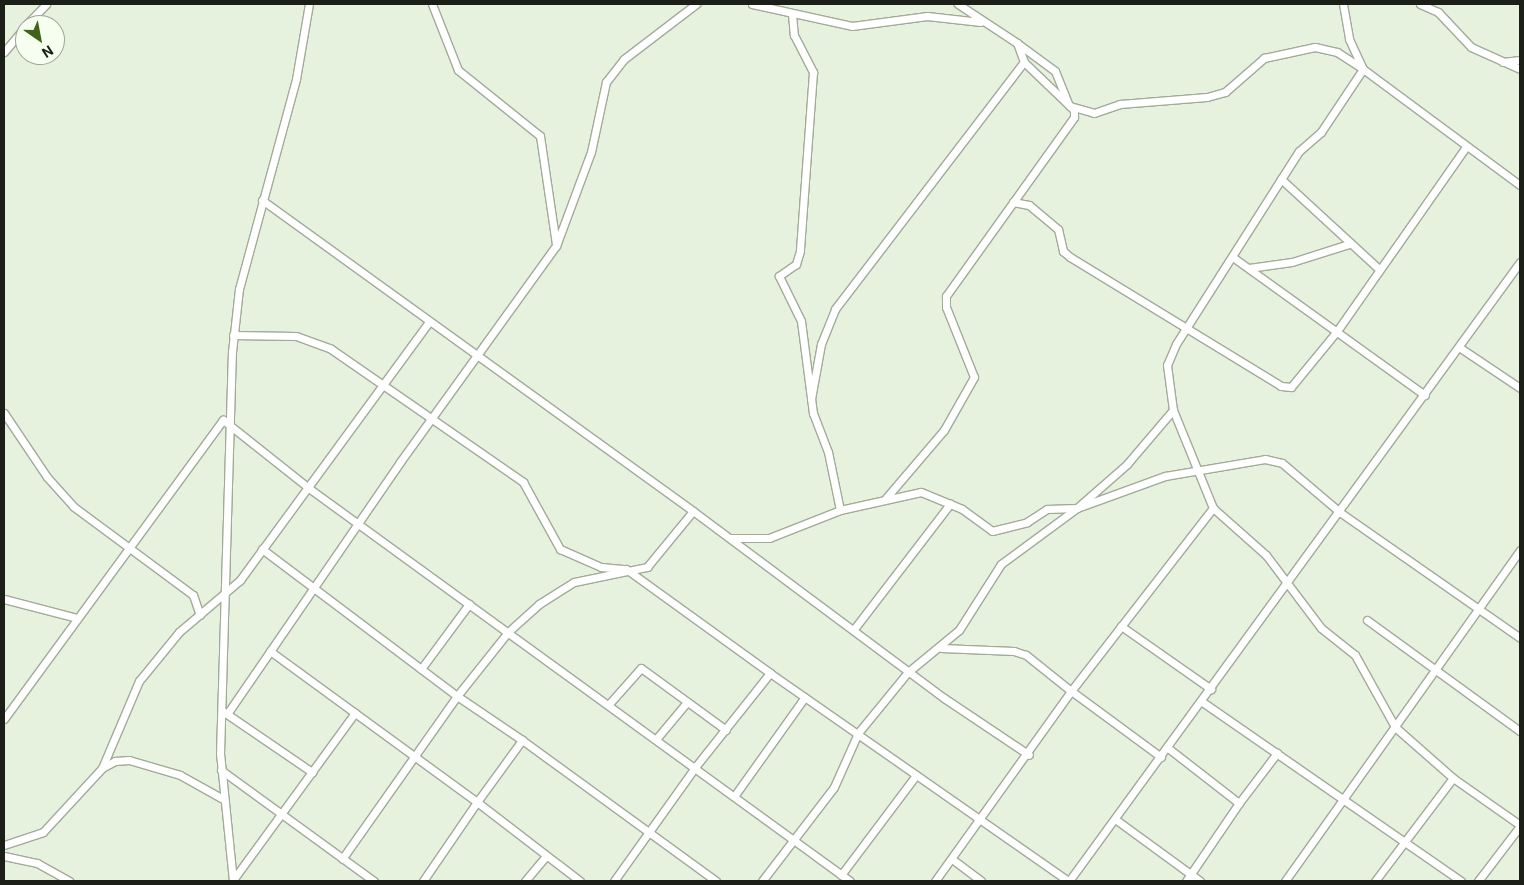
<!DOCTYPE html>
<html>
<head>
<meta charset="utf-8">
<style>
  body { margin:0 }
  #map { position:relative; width:1524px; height:885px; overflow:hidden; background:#e7f2de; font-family:Roboto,sans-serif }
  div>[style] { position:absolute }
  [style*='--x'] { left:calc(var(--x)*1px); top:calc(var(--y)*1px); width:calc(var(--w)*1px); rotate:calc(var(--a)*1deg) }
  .roads { filter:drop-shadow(1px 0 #a1ab99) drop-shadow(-1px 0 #a1ab99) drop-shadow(0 1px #a1ab99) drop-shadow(0 -1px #a1ab99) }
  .minor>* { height:7px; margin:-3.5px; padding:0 3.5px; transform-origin:3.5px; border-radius:3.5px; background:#fff }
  span { translate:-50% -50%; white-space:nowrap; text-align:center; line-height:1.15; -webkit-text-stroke:5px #f5feef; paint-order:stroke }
  .frame { position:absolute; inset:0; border:5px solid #1c1f18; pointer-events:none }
  .north { position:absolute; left:15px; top:15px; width:50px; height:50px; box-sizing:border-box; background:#f5feef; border:1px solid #9ea599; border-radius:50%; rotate:147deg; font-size:14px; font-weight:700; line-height:20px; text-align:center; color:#1c1f18 }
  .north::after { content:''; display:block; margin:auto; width:18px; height:22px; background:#40621a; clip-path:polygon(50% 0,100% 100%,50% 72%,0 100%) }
</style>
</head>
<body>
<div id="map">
  <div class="roads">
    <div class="minor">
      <div style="--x:432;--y:4;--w:71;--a:68.5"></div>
      <div style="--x:458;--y:70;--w:105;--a:38.8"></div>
      <div style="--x:540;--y:136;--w:110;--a:81.6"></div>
      <div style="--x:752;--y:4;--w:102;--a:12.4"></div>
      <div style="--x:852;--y:26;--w:76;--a:-7.6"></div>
      <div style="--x:927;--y:16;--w:54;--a:6.3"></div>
      <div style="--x:1343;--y:4;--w:36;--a:80"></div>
      <div style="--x:1349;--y:39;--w:33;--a:65"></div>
      <div style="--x:1420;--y:4;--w:20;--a:24"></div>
      <div style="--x:1438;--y:12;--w:48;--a:46.7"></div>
      <div style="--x:1471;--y:47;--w:54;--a:24.2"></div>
      <div style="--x:792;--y:14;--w:21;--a:85"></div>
      <div style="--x:794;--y:35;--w:42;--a:62.8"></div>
      <div style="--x:813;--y:72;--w:179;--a:94.2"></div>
      <div style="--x:800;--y:251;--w:14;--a:107"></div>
      <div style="--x:796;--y:264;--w:21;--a:145"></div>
      <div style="--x:779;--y:276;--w:50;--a:63.9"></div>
      <div style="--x:801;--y:321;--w:93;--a:82.6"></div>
      <div style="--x:813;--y:413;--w:42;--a:69"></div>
      <div style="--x:828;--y:452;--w:59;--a:78.3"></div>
      <div style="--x:26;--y:25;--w:29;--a:-46"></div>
      <div style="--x:1017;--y:43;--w:47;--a:36.4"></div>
      <div style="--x:1055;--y:71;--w:37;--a:68"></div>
      <div style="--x:4;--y:52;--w:33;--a:-50"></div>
      <div style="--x:1503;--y:62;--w:17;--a:-7"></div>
      <div style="--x:1363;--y:69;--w:76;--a:123.7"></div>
      <div style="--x:1321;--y:132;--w:29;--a:139"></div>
      <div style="--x:1299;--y:151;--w:229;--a:122.5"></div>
      <div style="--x:1176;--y:344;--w:23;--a:113"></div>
      <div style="--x:1167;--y:365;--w:45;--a:82.4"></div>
      <div style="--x:1173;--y:410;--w:106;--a:67.8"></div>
      <div style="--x:1213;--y:508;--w:71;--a:41.6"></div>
      <div style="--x:1266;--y:555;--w:91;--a:53"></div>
      <div style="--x:1321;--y:628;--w:43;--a:38.5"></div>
      <div style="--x:1355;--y:655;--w:82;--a:60.9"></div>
      <div style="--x:1395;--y:727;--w:77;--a:41.3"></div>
      <div style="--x:1453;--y:778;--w:82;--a:35"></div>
      <div style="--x:1070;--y:106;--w:25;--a:16"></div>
      <div style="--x:1094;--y:113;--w:28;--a:-19"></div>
      <div style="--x:1120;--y:104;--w:87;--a:-4.6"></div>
      <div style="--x:1207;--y:97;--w:19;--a:-16"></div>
      <div style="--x:1225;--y:92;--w:52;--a:-41.1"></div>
      <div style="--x:1264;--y:58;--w:52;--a:-12.2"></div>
      <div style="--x:1315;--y:47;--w:23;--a:13"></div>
      <div style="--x:1337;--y:52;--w:31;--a:33"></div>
      <div style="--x:1363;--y:69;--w:195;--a:36.5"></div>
      <div style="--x:1281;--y:179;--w:133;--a:42.6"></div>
      <div style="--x:262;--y:200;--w:531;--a:35.81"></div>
      <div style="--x:1013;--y:202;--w:16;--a:11"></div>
      <div style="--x:1029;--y:205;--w:38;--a:40"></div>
      <div style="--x:1058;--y:229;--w:23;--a:77"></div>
      <div style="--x:1063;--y:251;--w:9;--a:41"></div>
      <div style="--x:1070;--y:257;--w:247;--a:31.4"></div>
      <div style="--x:1281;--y:386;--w:10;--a:6"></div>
      <div style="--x:1291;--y:387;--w:72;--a:-50.6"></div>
      <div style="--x:1337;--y:331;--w:225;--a:-55"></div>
      <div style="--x:1234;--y:258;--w:235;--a:35.7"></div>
      <div style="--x:1249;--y:268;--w:43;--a:-7.9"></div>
      <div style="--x:1292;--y:262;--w:60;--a:-17.5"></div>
      <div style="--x:233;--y:335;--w:63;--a:0.9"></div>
      <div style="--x:296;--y:336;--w:37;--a:20"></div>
      <div style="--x:331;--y:349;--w:234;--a:34.7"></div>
      <div style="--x:523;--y:482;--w:77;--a:61.1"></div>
      <div style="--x:560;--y:549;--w:45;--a:23.7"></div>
      <div style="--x:601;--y:567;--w:25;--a:5"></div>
      <div style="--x:626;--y:569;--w:178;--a:35.8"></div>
      <div style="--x:770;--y:673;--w:119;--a:128.5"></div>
      <div style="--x:696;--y:766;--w:141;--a:125.5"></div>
      <div style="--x:1459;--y:347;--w:73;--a:33.9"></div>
      <div style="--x:811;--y:399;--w:56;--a:-79.7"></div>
      <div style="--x:821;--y:344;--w:38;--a:-68"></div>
      <div style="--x:835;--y:309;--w:311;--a:-52.6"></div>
      <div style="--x:4;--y:413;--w:77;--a:56.1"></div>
      <div style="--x:47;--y:477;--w:40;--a:48"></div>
      <div style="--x:74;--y:507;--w:148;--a:36.5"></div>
      <div style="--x:193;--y:595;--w:21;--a:71"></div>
      <div style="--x:886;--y:498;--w:89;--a:-49.5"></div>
      <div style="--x:944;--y:430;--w:61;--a:-60.5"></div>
      <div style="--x:974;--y:377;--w:75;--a:-111.8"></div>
      <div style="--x:946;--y:307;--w:11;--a:-90"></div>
      <div style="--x:946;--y:296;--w:220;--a:-54.4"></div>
      <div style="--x:1074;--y:117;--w:7;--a:-90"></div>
      <div style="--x:1074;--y:110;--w:69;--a:-136.2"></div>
      <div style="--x:1024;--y:62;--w:20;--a:-110"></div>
      <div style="--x:1017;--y:43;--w:71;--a:-146.5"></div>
      <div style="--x:731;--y:538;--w:38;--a:0"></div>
      <div style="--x:769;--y:538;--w:76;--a:-21.5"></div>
      <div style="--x:840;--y:510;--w:83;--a:-12.5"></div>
      <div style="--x:921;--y:492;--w:44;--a:22.5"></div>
      <div style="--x:962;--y:509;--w:37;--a:36"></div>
      <div style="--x:992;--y:531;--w:36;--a:-14"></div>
      <div style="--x:1027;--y:522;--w:24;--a:-33"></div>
      <div style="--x:1047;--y:509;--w:30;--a:-2"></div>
      <div style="--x:1077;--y:508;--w:94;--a:-20"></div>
      <div style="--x:1165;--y:476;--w:101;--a:-9.6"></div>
      <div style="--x:1265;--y:459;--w:17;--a:13"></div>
      <div style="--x:1282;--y:463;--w:77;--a:40.3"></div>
      <div style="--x:1341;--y:513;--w:218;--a:34.9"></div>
      <div style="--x:262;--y:549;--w:244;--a:37"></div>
      <div style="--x:457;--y:696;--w:199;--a:125.2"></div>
      <div style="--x:4;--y:599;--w:75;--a:14.6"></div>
      <div style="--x:1367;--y:620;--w:189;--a:36"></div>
      <div style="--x:1121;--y:626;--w:110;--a:35"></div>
      <div style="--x:854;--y:629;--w:158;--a:-52.5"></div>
      <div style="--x:270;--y:651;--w:256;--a:36.1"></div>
      <div style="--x:477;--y:802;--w:96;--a:124.4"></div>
      <div style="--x:421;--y:669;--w:81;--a:-53.6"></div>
      <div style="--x:770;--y:673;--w:363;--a:34.9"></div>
      <div style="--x:1201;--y:701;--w:316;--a:34.7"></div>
      <div style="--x:609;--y:704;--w:48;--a:-48.4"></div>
      <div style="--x:641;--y:668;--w:105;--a:36.1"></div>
      <div style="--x:224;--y:712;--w:107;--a:34.3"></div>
      <div style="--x:227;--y:714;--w:306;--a:-55.5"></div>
      <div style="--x:400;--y:462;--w:266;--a:-54.2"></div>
      <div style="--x:556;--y:246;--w:100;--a:-69.6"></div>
      <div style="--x:591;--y:152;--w:72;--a:-77.9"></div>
      <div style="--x:606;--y:82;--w:29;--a:-52"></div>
      <div style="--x:624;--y:59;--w:91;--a:-37.4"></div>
      <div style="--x:4;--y:719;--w:371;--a:-53.8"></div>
      <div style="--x:223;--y:420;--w:111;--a:38.4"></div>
      <div style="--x:310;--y:489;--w:667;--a:35.98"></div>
      <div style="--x:657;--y:738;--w:47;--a:-50.2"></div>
      <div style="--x:522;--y:740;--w:240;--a:36"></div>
      <div style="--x:1168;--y:748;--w:90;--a:37.8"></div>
      <div style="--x:1239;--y:803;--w:63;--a:-52.8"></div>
      <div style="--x:1161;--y:757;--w:112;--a:-143.7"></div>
      <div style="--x:1071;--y:691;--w:232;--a:-52.2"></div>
      <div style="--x:102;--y:768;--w:95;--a:-67"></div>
      <div style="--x:139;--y:681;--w:63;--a:-50.8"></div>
      <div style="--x:179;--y:632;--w:80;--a:-40.4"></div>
      <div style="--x:240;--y:580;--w:318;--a:-53.8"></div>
      <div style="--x:221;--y:770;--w:189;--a:36"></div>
      <div style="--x:735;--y:795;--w:120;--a:-54.5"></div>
      <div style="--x:1115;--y:819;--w:105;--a:36.1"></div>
      <div style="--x:4;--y:845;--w:41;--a:-18.4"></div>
      <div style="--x:43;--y:832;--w:87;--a:-47.3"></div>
      <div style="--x:102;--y:768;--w:15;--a:-28"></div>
      <div style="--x:115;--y:761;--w:14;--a:-4"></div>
      <div style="--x:129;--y:760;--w:53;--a:16.4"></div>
      <div style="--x:180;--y:775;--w:49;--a:29.2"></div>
      <div style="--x:4;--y:856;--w:34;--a:12"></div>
      <div style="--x:37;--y:863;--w:37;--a:29"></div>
      <div style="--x:952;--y:859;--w:36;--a:37"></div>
      <div style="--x:841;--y:875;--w:125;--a:-53.1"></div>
      <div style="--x:233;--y:880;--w:207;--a:-53.9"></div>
      <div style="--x:233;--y:881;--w:128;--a:-95.8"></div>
      <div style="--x:220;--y:754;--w:402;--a:-88.3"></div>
      <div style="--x:232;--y:352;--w:63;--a:-83.7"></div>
      <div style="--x:239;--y:289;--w:218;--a:-74.8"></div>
      <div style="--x:296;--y:79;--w:76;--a:-80.2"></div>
      <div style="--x:525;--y:881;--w:33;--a:-50"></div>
      <div style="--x:580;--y:881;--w:130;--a:-142.5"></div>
      <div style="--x:477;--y:802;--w:77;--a:-54"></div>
      <div style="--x:522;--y:740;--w:78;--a:-145.9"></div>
      <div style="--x:457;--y:696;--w:82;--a:-51.4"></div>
      <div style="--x:508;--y:632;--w:42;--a:-42.1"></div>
      <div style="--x:539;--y:604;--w:41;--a:-32.2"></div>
      <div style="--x:574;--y:582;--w:75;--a:-11.6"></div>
      <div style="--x:647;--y:567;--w:72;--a:-50.6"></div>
      <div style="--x:693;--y:511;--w:313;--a:36.7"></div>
      <div style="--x:944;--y:698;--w:102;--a:33.8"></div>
      <div style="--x:762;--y:881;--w:118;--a:-52.5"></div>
      <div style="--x:834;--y:787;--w:59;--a:-66"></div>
      <div style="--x:858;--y:733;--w:79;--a:-50.7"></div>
      <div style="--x:908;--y:672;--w:66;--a:-39.5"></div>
      <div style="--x:959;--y:630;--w:78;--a:-57.5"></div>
      <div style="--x:1001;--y:564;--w:94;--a:-36.4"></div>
      <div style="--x:1077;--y:508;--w:67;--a:-41.3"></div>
      <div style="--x:1127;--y:464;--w:71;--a:-49.6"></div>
      <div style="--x:935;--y:881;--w:234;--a:-54.4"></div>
      <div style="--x:1071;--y:691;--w:58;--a:-141.3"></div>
      <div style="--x:1026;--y:655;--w:13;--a:-162"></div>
      <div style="--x:1014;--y:651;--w:73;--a:-177.6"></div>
      <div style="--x:1069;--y:881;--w:766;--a:-53.92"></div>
      <div style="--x:1186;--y:881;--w:94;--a:-55.8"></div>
      <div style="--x:1285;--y:881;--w:406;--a:-54.6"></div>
      <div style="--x:1375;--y:881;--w:129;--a:-52.9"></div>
      <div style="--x:1478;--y:881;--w:69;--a:-52.6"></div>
    </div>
  </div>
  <div class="frame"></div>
  <div class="north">N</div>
</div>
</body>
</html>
